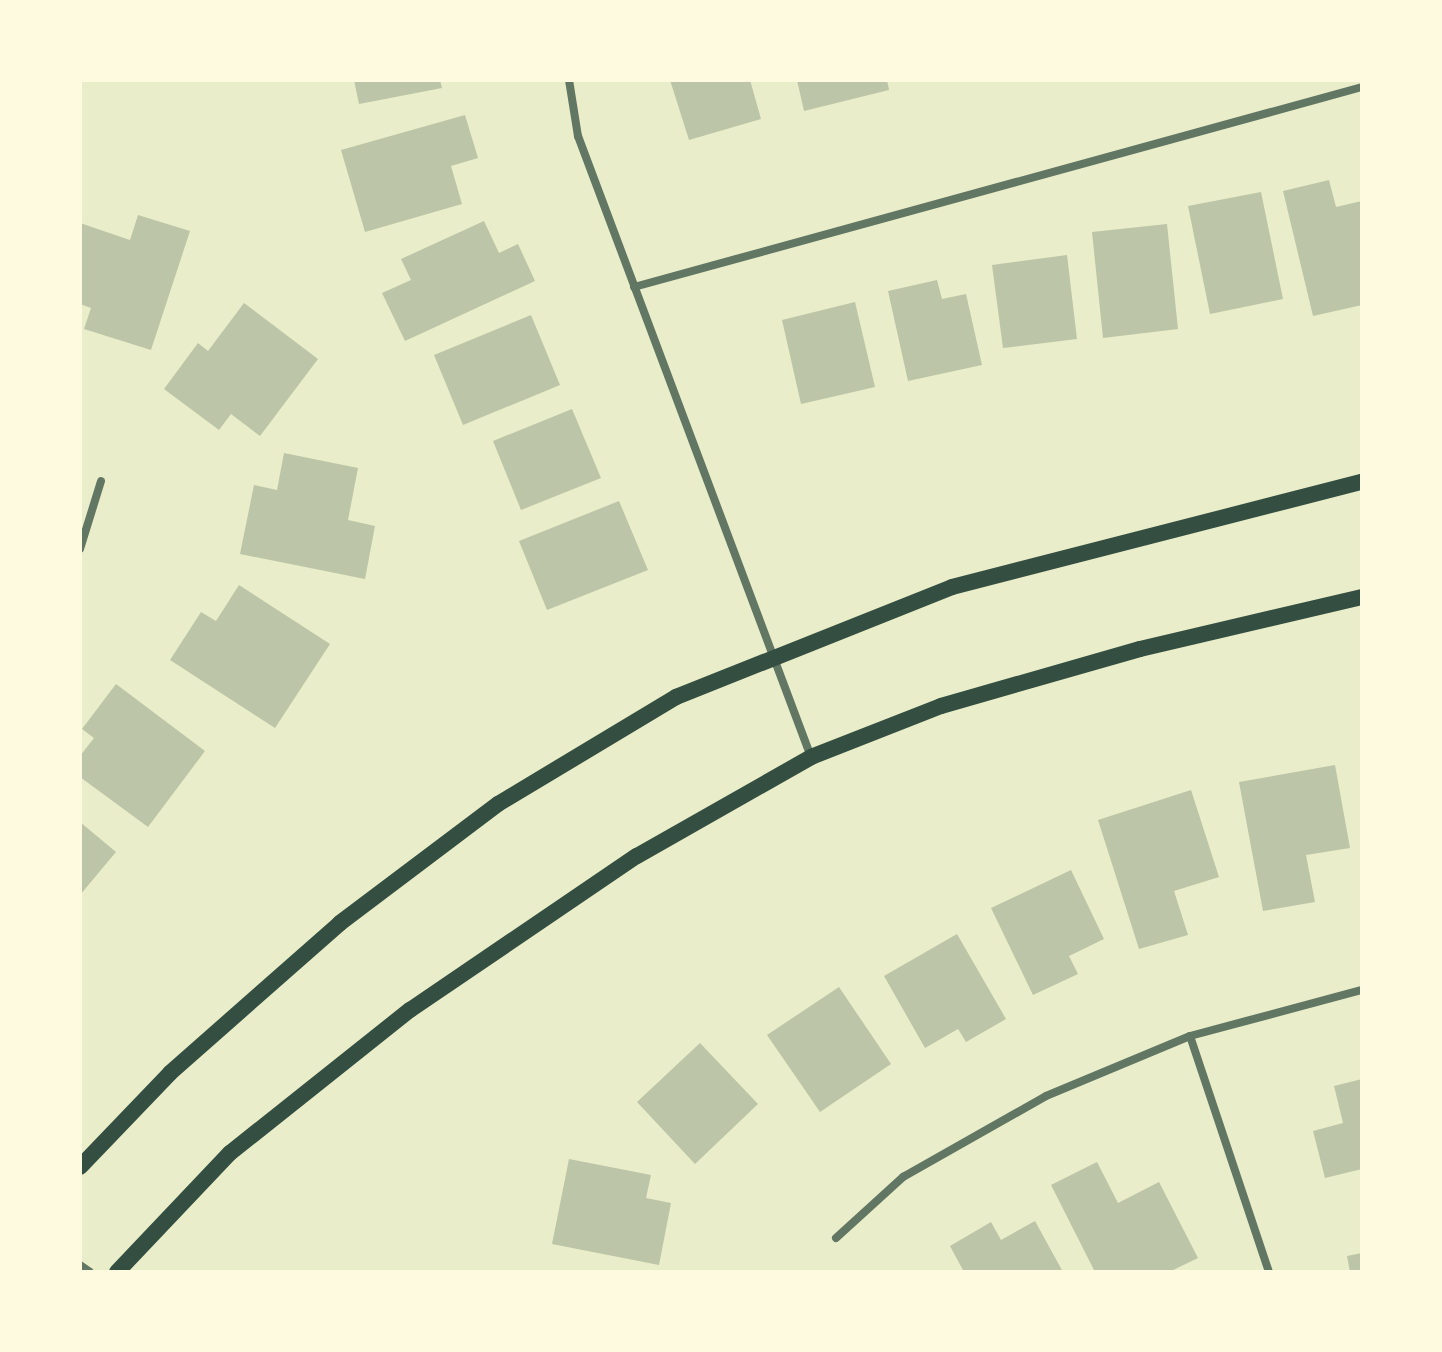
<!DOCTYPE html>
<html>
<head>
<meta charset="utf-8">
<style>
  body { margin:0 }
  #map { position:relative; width:1442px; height:1352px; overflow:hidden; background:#e9edc9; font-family:"Zilla Slab",serif }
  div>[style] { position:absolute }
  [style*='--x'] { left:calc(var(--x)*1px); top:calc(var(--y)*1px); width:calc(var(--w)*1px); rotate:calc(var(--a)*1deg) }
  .building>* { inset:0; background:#bcc5a7 }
  .minor>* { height:8px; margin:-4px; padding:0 4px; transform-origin:4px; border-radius:4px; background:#617663 }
  .secondary>* { height:16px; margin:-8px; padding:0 8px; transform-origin:8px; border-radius:8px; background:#344e41 }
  span { translate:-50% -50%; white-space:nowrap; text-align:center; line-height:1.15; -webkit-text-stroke:8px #fefae0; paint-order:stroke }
  .frame { position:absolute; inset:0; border:82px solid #fefae0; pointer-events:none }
</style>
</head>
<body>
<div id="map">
  <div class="building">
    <div style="clip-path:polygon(354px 80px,440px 80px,442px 88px,359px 104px)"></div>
    <div style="clip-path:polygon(670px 80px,750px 80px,761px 119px,689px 140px)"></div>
    <div style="clip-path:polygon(797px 80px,887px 80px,889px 90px,804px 111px)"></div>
    <div style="clip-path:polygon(465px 115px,478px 158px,451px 166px,462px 204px,365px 232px,341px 150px)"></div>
    <div style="clip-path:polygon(1329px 180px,1336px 207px,1362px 201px,1362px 305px,1313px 316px,1283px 191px)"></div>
    <div style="clip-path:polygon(1261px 192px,1283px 299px,1210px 314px,1188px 206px)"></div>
    <div style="clip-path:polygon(138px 215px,190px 231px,151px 350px,84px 329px,91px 308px,80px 304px,80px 223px,130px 240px)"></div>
    <div style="clip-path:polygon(484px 221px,499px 253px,518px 244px,535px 281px,405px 341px,382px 293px,411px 280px,401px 259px)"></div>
    <div style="clip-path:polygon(1167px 224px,1178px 329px,1103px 338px,1092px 232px)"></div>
    <div style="clip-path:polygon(1067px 255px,1077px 339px,1003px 348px,992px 265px)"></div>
    <div style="clip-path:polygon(937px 280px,942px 299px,966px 294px,982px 365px,908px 381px,888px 291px)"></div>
    <div style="clip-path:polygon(855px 302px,875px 387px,801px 404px,782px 320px)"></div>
    <div style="clip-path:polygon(244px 303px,318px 359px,260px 436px,231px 414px,219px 430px,164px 389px,198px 343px,208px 351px)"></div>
    <div style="clip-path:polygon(531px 315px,560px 385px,463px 425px,434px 355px)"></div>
    <div style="clip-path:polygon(572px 409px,601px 478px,521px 510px,493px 441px)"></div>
    <div style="clip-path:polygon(284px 453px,358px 468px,348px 520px,375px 526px,365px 579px,240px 554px,254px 485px,277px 490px)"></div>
    <div style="clip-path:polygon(619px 501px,648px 570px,547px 610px,519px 541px)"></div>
    <div style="clip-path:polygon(239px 585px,330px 644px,275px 728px,170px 660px,201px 612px,216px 621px)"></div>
    <div style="clip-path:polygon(116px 684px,205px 751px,148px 827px,80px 777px,80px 756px,94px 738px,82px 729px)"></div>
    <div style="clip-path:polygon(1335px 765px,1350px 848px,1306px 855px,1315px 902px,1263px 911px,1239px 782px)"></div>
    <div style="clip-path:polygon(1191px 790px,1219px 877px,1174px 891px,1188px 935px,1139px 949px,1098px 820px)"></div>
    <div style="clip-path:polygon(80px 822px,116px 852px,80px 895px)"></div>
    <div style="clip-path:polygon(1071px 870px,1104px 939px,1069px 956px,1078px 974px,1033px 995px,991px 908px)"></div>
    <div style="clip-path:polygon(957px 934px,1006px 1019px,966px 1042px,958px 1029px,925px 1048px,884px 976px)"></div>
    <div style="clip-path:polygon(839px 987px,891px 1064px,820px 1112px,767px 1035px)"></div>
    <div style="clip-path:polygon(700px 1043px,758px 1104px,695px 1164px,637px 1102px)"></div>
    <div style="clip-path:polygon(1362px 1079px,1362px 1169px,1325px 1178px,1313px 1131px,1343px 1123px,1334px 1086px)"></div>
    <div style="clip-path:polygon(569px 1159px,651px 1175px,646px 1198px,671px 1203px,659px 1265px,552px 1244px)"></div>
    <div style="clip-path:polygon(1097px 1162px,1118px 1203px,1159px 1182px,1198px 1258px,1169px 1272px,1095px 1272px,1051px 1185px)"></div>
    <div style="clip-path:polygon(1035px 1221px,1063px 1272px,964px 1272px,950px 1246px,991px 1222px,1001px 1240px)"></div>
    <div style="clip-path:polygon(1362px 1253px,1362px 1272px,1350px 1272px,1347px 1256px)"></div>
  </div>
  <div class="minor">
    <div style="--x:569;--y:80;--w:57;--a:80.9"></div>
    <div style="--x:578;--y:136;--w:663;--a:69.43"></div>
    <div style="--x:634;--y:287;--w:755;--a:-15.36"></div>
    <div style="--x:80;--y:549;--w:71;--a:-72.8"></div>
    <div style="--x:1190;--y:1036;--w:249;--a:71.5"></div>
    <div style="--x:836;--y:1238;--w:91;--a:-42.3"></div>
    <div style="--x:903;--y:1177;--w:164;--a:-29.5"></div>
    <div style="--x:1046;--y:1096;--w:156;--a:-22.6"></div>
    <div style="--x:1190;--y:1036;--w:178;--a:-15"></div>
    <div style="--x:80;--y:1265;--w:12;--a:35"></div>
  </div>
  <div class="secondary">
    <div style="--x:80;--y:1167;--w:130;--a:-46.2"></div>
    <div style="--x:170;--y:1073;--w:227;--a:-41.4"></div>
    <div style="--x:340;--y:923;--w:198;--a:-37"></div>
    <div style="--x:498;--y:804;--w:208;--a:-31"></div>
    <div style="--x:676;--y:697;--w:297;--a:-21.7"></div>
    <div style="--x:952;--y:587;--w:423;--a:-14.4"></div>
    <div style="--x:117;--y:1272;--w:164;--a:-46.5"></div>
    <div style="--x:230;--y:1153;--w:230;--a:-38.5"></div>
    <div style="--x:410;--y:1010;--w:274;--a:-34.2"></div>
    <div style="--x:637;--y:856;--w:200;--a:-29.6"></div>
    <div style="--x:811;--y:757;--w:140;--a:-21.4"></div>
    <div style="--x:941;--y:706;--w:207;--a:-16"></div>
    <div style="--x:1140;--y:649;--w:228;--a:-13.2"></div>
  </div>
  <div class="frame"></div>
</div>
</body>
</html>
